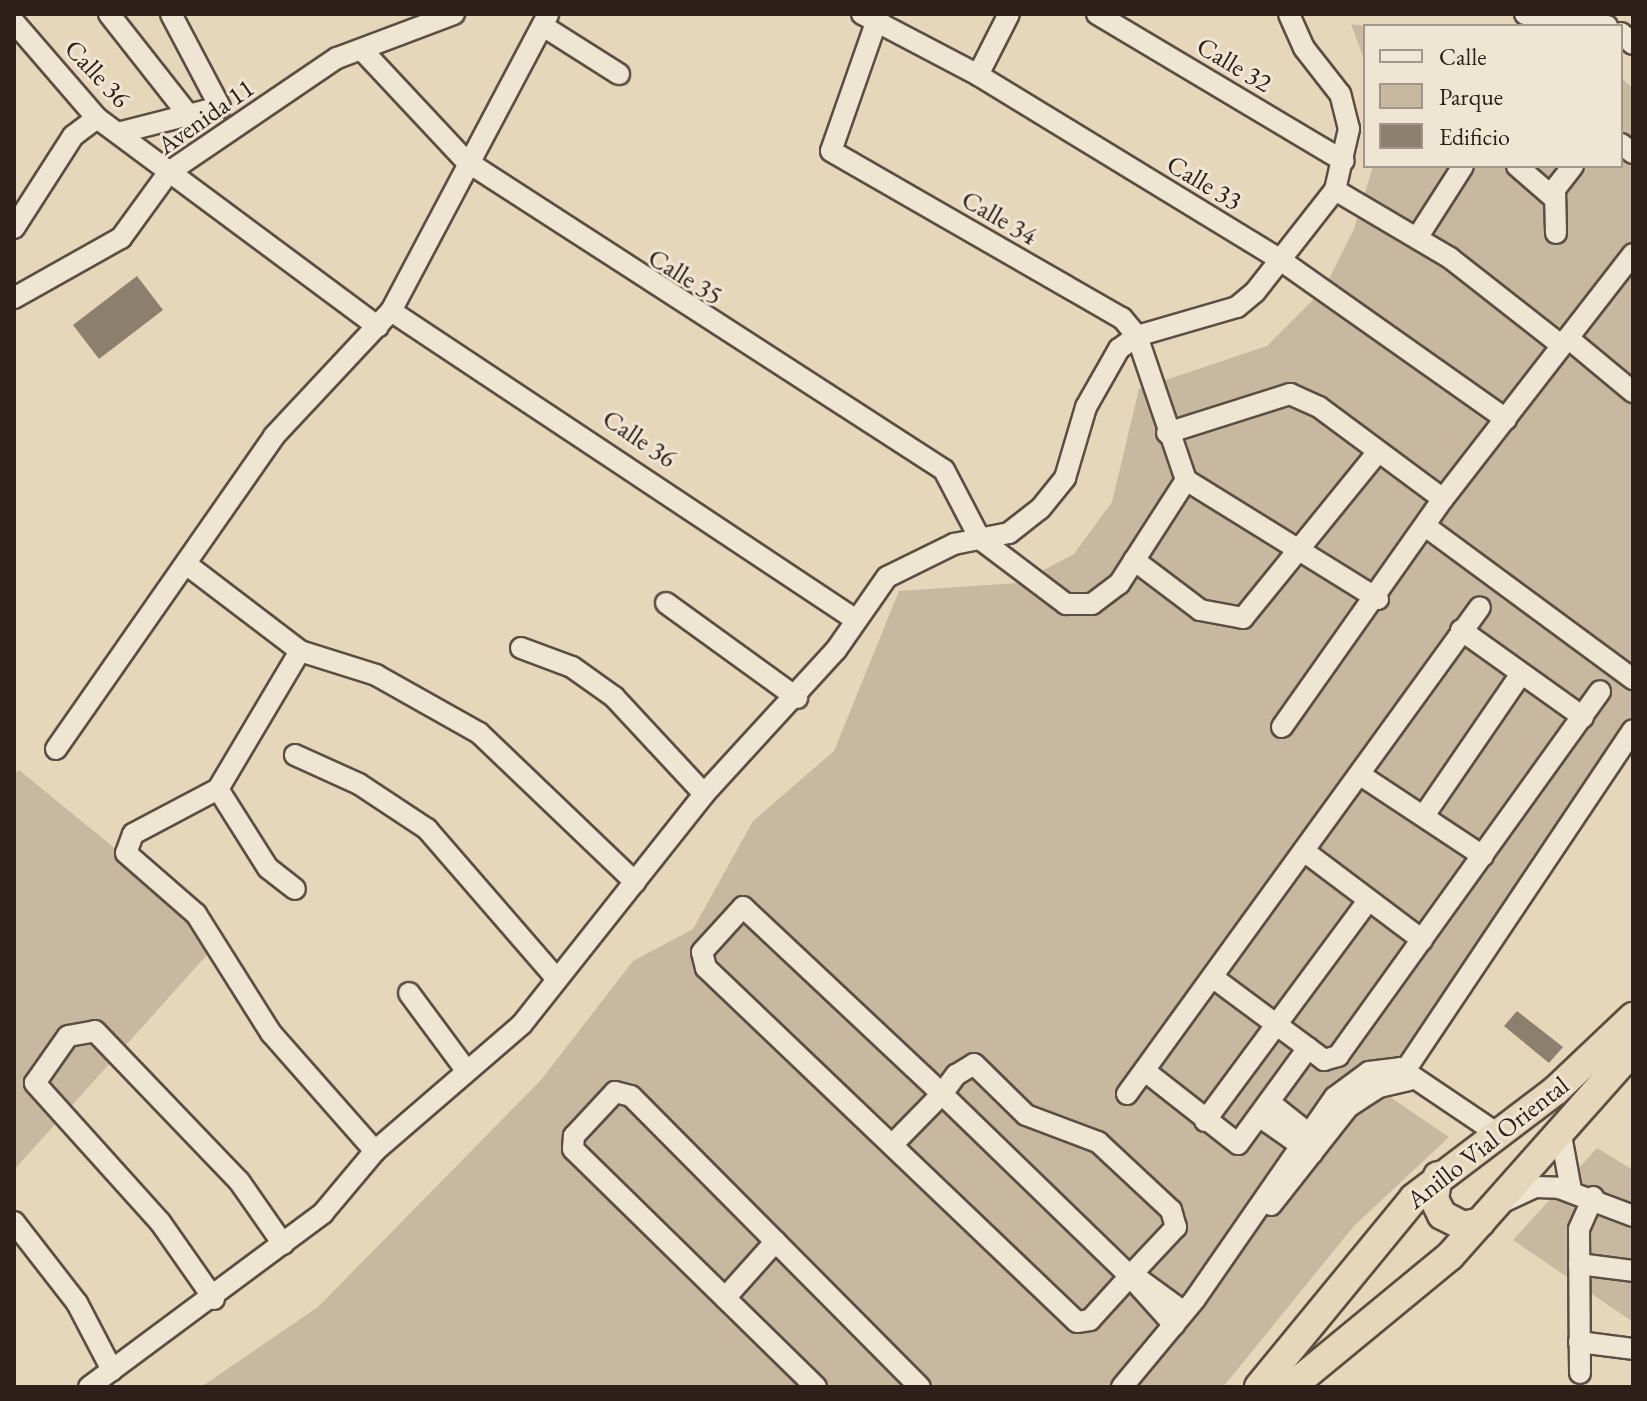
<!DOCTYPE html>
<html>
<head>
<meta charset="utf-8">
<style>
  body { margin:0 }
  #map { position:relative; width:1647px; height:1401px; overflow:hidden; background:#e6d7bb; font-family:"EB Garamond",serif }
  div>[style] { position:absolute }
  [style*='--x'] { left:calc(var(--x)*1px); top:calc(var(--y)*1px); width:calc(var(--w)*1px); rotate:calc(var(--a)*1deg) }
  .green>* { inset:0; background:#c7b89f }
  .building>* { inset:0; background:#8d7f6d }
  .roads { filter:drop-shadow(2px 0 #5b4e42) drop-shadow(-2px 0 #5b4e42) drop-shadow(0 2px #5b4e42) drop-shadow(0 -2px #5b4e42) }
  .minor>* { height:20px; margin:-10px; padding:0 10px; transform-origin:10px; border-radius:10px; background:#efe5d3 }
  .highway>* { height:28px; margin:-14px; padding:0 14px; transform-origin:14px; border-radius:14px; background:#e6d7bb }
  span { translate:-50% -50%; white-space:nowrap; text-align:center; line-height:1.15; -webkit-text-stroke:6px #efe5d3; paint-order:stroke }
  .street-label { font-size:26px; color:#2d2019 }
  .frame { position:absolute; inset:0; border:16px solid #2d2019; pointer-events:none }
  .legend { position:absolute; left:1363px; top:24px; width:260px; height:144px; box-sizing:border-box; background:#efe5d3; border:2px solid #a19689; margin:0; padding:10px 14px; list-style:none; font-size:24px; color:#2d2019 }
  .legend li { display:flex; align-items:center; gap:16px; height:40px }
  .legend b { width:40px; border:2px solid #a19689 }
</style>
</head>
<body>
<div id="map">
  <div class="green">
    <div style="clip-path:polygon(1351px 24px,1365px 26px,1365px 62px)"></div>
    <div style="clip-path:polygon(1621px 78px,1633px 88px,1633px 713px,1384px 1093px,1449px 1137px,1354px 1226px,1223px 1387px,201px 1387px,318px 1307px,541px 1080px,633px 961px,693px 929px,753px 821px,834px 751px,899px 591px,1019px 583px,1074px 554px,1112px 502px,1139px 389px,1267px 346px,1324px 289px,1354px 229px,1373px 166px,1621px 166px)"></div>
    <div style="clip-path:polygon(19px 770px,223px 937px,14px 1170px,14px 775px)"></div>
    <div style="clip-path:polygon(1597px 1148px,1633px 1170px,1633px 1322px,1513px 1240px)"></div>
  </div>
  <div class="building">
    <div style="clip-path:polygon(137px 276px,163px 310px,99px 359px,73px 325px)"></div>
    <div style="clip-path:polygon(1517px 1011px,1563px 1047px,1549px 1063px,1504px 1026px)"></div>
  </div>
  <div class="roads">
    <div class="minor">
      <div style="--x:109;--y:14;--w:131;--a:51.8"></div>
      <div style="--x:862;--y:14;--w:131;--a:27.7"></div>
      <div style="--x:978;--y:75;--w:353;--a:31.4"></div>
      <div style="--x:1279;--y:259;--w:278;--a:35.2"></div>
      <div style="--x:879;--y:14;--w:145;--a:109.3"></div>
      <div style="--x:831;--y:151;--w:336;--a:29.9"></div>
      <div style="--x:1122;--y:318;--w:23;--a:50"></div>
      <div style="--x:1137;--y:336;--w:152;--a:71.2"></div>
      <div style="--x:1097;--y:14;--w:287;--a:30.8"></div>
      <div style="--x:1525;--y:14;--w:83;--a:8.3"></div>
      <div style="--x:14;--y:22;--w:127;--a:49.2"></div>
      <div style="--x:97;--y:118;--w:350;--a:36.6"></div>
      <div style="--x:543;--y:26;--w:90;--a:32.3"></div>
      <div style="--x:1621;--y:33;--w:16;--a:43"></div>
      <div style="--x:362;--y:50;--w:152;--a:46.9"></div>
      <div style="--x:466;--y:161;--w:569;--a:32.88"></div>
      <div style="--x:944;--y:470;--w:78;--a:62.4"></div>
      <div style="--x:980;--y:539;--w:108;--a:37.1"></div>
      <div style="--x:1066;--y:604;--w:26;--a:0"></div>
      <div style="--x:1092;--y:604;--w:34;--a:-37"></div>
      <div style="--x:1119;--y:584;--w:124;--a:-57.2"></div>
      <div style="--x:978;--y:75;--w:68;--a:-63.1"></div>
      <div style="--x:118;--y:133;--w:105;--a:-14.3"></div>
      <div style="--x:220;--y:107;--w:105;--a:-117.8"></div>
      <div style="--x:1621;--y:144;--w:15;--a:37"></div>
      <div style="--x:1517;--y:166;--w:50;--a:41"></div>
      <div style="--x:1335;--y:190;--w:134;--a:30.6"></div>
      <div style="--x:1450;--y:258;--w:141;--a:38.1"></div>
      <div style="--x:14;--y:228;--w:109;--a:-57.3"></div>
      <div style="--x:73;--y:136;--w:30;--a:-37"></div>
      <div style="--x:1556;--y:233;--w:44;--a:-91.3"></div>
      <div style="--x:1555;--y:189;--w:29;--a:-52"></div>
      <div style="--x:1417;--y:238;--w:85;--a:-57.4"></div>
      <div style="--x:14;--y:298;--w:123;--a:-29.3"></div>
      <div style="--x:121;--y:238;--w:82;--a:-54"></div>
      <div style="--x:169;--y:172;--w:203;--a:-34.2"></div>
      <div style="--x:337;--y:58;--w:125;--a:-20.6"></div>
      <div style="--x:391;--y:311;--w:555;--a:33.6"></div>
      <div style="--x:1568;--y:338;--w:85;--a:39.7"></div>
      <div style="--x:1167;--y:433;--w:129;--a:-17.6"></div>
      <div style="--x:1290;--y:394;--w:32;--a:24"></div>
      <div style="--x:1319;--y:407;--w:154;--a:36.6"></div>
      <div style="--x:1186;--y:480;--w:226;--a:31.8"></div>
      <div style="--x:1428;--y:528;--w:255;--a:36.4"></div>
      <div style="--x:1134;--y:560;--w:83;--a:37.1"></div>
      <div style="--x:1200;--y:610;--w:44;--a:10.5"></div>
      <div style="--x:1243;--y:618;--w:214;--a:-50.9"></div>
      <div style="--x:186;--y:564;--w:143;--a:37.3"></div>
      <div style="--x:300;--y:651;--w:80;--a:17.5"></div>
      <div style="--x:376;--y:675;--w:118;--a:29.4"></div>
      <div style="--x:479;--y:733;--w:216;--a:43.7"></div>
      <div style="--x:666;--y:603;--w:162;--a:35.9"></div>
      <div style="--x:1461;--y:630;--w:150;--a:35.5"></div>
      <div style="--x:521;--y:648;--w:54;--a:20.4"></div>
      <div style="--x:572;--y:667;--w:52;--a:35.5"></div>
      <div style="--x:614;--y:697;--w:132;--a:47.1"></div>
      <div style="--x:300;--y:651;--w:161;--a:120.7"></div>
      <div style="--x:218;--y:789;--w:96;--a:152.1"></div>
      <div style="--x:133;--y:834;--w:20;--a:110"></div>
      <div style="--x:126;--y:853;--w:93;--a:41.1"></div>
      <div style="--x:196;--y:914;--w:141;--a:57.8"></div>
      <div style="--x:271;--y:1033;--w:157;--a:48.6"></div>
      <div style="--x:1282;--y:727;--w:279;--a:-54.8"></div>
      <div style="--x:1443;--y:499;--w:310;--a:-52.2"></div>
      <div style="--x:56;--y:749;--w:381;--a:-55.1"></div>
      <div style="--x:274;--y:436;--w:171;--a:-46.9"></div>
      <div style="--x:391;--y:311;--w:336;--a:-62.1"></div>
      <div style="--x:295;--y:755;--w:70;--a:24.4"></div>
      <div style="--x:359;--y:784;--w:82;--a:33.5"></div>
      <div style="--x:427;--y:829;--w:198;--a:49.1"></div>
      <div style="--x:1362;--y:776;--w:145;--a:33.5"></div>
      <div style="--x:218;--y:789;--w:93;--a:57.7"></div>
      <div style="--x:268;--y:868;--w:34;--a:38"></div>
      <div style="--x:1425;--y:814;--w:170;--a:-55.6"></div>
      <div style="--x:1308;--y:854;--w:143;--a:37"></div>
      <div style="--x:1215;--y:979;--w:136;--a:36.6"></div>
      <div style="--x:1324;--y:1060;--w:15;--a:-16"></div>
      <div style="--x:1338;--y:1056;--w:449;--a:-54.3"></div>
      <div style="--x:409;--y:993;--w:96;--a:53.5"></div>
      <div style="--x:1145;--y:1071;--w:118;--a:38.1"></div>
      <div style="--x:1238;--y:1144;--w:119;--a:-53.9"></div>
      <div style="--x:1398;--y:1081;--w:422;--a:-56.2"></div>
      <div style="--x:1127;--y:1094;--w:601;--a:-54.06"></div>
      <div style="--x:1269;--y:1102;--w:63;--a:38.5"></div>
      <div style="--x:1259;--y:1116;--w:65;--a:34.9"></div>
      <div style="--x:1205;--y:1121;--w:272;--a:-53.5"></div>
      <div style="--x:1560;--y:1130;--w:61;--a:79.6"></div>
      <div style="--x:892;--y:1145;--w:71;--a:-45.6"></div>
      <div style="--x:942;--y:1094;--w:24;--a:-54"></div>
      <div style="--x:956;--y:1075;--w:21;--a:-31"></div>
      <div style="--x:974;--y:1064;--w:73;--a:44.4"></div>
      <div style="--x:1026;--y:1115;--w:77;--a:20.6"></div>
      <div style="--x:1098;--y:1142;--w:100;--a:43"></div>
      <div style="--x:1171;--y:1210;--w:18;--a:74"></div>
      <div style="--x:1176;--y:1227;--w:67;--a:133.2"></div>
      <div style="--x:1130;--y:1276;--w:59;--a:132.3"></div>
      <div style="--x:1090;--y:1320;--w:13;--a:171"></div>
      <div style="--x:1077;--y:1322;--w:513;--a:-136.34"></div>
      <div style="--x:706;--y:968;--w:16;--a:-104"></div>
      <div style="--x:702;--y:952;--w:61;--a:-47.7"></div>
      <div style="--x:743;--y:907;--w:273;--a:43.2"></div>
      <div style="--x:942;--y:1094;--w:262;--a:44.1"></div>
      <div style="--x:1130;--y:1276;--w:66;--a:48.1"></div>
      <div style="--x:1503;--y:1202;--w:35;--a:-25"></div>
      <div style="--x:1535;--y:1187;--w:24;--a:2"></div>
      <div style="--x:1559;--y:1188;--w:79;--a:20.7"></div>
      <div style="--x:1271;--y:1205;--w:125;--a:-51.8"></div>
      <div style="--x:1348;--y:1107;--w:37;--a:-33"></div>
      <div style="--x:1379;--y:1087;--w:31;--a:-13"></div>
      <div style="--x:14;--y:1222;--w:103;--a:52.1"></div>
      <div style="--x:77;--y:1303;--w:76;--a:62.4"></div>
      <div style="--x:1579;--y:1264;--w:54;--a:7.4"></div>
      <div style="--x:1136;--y:1277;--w:59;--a:36.1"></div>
      <div style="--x:725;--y:1298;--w:76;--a:-48.2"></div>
      <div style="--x:214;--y:1299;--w:94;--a:-125"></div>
      <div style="--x:160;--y:1222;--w:187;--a:-132"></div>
      <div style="--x:35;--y:1083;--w:57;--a:-54.9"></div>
      <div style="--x:68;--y:1036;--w:27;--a:-10"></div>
      <div style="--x:95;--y:1031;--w:208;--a:46.2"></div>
      <div style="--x:239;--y:1181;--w:77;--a:55.1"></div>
      <div style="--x:1579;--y:1342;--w:54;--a:7.4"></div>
      <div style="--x:1580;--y:1373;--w:144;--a:-90.4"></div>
      <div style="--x:1579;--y:1229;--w:35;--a:-66"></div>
      <div style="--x:89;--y:1387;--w:292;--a:-36.6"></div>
      <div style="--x:323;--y:1213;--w:81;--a:-50"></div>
      <div style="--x:375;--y:1151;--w:194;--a:-40.8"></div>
      <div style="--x:522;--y:1024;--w:293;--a:-51.6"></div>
      <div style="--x:704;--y:794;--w:195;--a:-47.5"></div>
      <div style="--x:836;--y:650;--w:89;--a:-55.1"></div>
      <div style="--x:887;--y:577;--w:75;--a:-26.2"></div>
      <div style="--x:954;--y:544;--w:56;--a:-11.3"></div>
      <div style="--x:1009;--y:533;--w:39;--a:-38"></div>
      <div style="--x:1040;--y:509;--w:40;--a:-51"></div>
      <div style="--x:1065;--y:478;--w:74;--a:-73.5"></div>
      <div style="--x:1086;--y:407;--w:67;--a:-60.4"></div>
      <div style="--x:1119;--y:349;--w:22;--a:-36"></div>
      <div style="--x:1137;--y:336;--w:104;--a:-16.2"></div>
      <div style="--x:1237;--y:307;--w:23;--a:-40"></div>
      <div style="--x:1255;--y:292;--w:130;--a:-51.9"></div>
      <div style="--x:1335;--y:190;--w:63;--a:-77.1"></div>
      <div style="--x:1349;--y:129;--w:36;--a:-104"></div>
      <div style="--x:1340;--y:94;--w:58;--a:-128"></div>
      <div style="--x:1304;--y:48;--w:37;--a:-114"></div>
      <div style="--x:816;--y:1387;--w:340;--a:-135.6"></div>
      <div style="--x:573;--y:1149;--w:13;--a:-86"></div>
      <div style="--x:574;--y:1136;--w:60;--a:-47"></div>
      <div style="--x:615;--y:1092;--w:16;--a:14"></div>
      <div style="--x:631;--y:1096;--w:410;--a:45.2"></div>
      <div style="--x:1122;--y:1387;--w:114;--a:-50.3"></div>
      <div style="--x:1195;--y:1299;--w:246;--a:-55.3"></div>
      <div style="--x:1335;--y:1097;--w:42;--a:-36.3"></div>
      <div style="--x:1369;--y:1072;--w:31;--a:-7"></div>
      <div style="--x:1400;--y:1068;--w:118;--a:34"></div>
    </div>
    <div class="highway">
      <div style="--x:1438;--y:1176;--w:23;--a:100"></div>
      <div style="--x:1434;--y:1199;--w:18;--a:63"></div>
      <div style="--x:1442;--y:1215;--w:25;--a:27"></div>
      <div style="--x:1464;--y:1226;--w:17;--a:-13"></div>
      <div style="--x:1259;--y:1387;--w:244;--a:-50.6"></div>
      <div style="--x:1414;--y:1198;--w:177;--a:-37.2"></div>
      <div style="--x:1555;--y:1091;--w:108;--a:-43.5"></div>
      <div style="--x:1291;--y:1387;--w:206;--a:-39.5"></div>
      <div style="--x:1450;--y:1256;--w:276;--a:-48.4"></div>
    </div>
  </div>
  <div class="street-label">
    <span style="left:1234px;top:65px;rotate:31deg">Calle 32</span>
    <span style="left:97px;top:74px;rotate:47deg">Calle 36</span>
    <span style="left:206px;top:117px;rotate:-35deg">Avenida 11</span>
    <span style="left:1204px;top:183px;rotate:31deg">Calle 33</span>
    <span style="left:999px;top:218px;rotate:30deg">Calle 34</span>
    <span style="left:685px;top:277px;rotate:32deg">Calle 35</span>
    <span style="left:639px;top:439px;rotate:34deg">Calle 36</span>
    <span style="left:1488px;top:1143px;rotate:-38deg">Anillo Vial Oriental</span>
  </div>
  <div class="frame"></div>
  <ul class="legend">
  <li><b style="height:10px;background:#efe5d3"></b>Calle</li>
  <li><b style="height:22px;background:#c7b89f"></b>Parque</li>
  <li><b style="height:22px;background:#8d7f6d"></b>Edificio</li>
  </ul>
</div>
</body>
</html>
